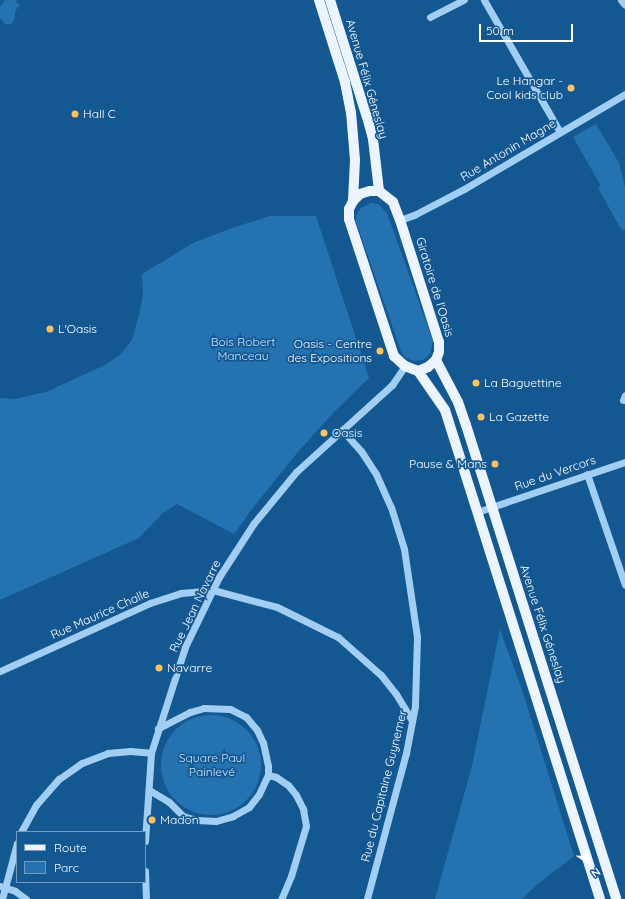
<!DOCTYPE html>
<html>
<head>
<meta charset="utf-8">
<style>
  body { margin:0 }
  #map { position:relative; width:625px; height:899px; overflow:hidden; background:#145892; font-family:Quicksand,sans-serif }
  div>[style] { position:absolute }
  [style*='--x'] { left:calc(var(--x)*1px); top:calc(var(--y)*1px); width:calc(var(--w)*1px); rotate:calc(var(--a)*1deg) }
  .green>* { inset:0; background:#2572b1 }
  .round { border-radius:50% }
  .minor>* { height:7px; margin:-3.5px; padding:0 3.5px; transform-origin:3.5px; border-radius:3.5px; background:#a1cef2 }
  .major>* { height:10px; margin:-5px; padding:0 5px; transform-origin:5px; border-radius:5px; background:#ecf5ff }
  .dots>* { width:11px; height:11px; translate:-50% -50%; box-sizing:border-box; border:2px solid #145892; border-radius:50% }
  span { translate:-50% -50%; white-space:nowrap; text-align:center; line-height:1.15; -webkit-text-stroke:3.5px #145892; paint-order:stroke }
  .street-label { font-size:12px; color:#fff }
  .poi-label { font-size:12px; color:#fff }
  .right { translate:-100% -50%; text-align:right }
  .left { translate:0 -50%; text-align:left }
  .park-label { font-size:12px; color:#c9e5fc }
  .legend { position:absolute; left:16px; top:831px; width:130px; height:52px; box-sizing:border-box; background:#145892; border:1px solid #729bbe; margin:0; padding:5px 7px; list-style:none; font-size:12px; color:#fff }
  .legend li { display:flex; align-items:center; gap:8px; height:20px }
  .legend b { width:20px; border:1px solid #729bbe }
  .north { position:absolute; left:569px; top:843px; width:40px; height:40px; -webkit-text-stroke:3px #145892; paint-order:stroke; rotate:145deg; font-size:11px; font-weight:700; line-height:16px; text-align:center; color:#fff }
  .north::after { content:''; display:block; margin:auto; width:14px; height:18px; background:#fff; clip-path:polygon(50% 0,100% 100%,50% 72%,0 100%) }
  .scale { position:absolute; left:479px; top:24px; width:94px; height:18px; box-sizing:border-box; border:2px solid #fff; border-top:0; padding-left:5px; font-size:12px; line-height:14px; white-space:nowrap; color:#fff; -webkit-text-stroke:3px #145892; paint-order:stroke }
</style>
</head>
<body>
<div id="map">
  <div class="green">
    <div style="clip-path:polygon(5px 0,17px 0,16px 2px,20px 5px,15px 11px,15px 17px,12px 24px,5px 24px,0 18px,0 7px)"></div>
    <div style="clip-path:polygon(596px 124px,619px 163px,625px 187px,625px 230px,621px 229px,598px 188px,601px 186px,573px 137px)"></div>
    <div style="clip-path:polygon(371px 203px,378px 204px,387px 213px,433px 341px,430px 354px,423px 360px,413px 361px,405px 357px,401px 351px,356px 222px,356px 216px,361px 208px)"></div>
    <div style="clip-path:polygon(270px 216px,316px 216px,369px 378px,333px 413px,297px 453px,252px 509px,234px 534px,177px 504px,162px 514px,139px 538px,0 600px,0 398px,14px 399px,46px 392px,105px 365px,121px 354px,132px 340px,140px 311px,143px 293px,142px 274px,195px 242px,235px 227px)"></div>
    <div style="clip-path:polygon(500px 629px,524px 696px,574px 856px,534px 887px,522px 899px,435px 899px,472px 766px)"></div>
    <div class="round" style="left:161px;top:715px;width:100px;height:100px"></div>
  </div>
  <div class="minor">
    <div style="--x:484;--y:0;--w:152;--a:60.1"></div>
    <div style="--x:621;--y:0;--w:6;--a:51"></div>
    <div style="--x:430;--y:17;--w:38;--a:-27"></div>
    <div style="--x:400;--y:220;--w:15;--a:-20"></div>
    <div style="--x:414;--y:215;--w:56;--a:-27.5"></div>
    <div style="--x:464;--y:189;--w:187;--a:-30.5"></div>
    <div style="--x:623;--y:400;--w:5;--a:-68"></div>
    <div style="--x:342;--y:430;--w:28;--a:48"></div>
    <div style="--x:361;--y:451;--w:27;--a:57"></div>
    <div style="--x:376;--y:474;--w:36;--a:66"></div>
    <div style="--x:391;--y:507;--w:44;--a:72.8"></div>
    <div style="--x:404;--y:549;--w:89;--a:81.6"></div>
    <div style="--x:417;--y:637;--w:69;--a:91.7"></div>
    <div style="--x:415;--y:706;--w:48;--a:100.8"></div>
    <div style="--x:406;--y:753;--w:151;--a:105"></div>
    <div style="--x:587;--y:474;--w:117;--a:71.1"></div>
    <div style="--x:477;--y:512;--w:156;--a:-18.7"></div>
    <div style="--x:0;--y:671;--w:165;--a:-24.4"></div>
    <div style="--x:150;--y:603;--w:33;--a:-18"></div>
    <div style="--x:181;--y:593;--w:32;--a:-5"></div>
    <div style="--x:213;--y:590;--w:66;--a:14.9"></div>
    <div style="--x:277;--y:607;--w:68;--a:26.2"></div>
    <div style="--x:338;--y:637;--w:57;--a:41.5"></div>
    <div style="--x:381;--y:675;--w:24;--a:52"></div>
    <div style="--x:396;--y:694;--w:31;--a:59"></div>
    <div style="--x:268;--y:775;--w:8;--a:14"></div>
    <div style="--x:276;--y:777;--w:14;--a:34"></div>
    <div style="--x:288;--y:785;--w:13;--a:51"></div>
    <div style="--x:296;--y:795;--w:16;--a:63"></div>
    <div style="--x:303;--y:809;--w:17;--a:80"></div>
    <div style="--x:306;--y:826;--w:52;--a:106.7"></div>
    <div style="--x:291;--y:876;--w:25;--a:113"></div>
    <div style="--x:149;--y:790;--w:23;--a:31"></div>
    <div style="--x:169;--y:802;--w:20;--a:45"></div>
    <div style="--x:183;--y:816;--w:14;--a:17"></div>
    <div style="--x:196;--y:820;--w:20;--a:3"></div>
    <div style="--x:216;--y:821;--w:18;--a:-16"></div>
    <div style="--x:233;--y:816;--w:18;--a:-29"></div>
    <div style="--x:249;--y:807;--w:16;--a:-52"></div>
    <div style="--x:259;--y:794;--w:21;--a:-65"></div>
    <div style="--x:268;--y:775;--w:9;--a:-90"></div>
    <div style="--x:268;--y:766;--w:24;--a:-102"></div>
    <div style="--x:263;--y:743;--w:14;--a:-115"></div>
    <div style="--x:257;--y:730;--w:17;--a:-130"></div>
    <div style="--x:246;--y:717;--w:18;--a:-153"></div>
    <div style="--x:230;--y:709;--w:26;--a:-178"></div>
    <div style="--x:204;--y:708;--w:15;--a:164"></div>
    <div style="--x:190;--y:712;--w:36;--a:153"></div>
    <div style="--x:21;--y:832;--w:31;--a:-61"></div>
    <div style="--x:36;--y:805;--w:35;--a:-49"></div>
    <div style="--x:59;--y:779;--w:28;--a:-35"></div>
    <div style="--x:82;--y:763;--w:28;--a:-21"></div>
    <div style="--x:108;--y:753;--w:22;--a:-5"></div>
    <div style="--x:130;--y:751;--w:21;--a:5"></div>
    <div style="--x:145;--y:841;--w:88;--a:-86.1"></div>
    <div style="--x:151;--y:753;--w:111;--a:-72.2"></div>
    <div style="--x:185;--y:647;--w:78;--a:-64.1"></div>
    <div style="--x:219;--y:577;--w:64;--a:-57.1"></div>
    <div style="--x:254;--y:523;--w:66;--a:-50.5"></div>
    <div style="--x:296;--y:472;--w:130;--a:-42.2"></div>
    <div style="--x:392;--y:385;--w:23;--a:-56"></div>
    <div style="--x:145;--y:871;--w:28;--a:88"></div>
    <div style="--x:0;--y:886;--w:16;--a:18"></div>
    <div style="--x:15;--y:891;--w:14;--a:36"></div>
    <div style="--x:2;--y:899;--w:58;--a:-75"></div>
  </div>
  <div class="major">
    <div style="--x:319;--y:0;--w:86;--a:72.4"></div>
    <div style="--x:345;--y:82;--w:31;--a:79"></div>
    <div style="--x:351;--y:112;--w:48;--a:85.2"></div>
    <div style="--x:355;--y:160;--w:41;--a:92.8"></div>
    <div style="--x:330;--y:0;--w:130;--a:72.5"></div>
    <div style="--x:369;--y:124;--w:16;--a:75"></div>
    <div style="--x:373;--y:139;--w:52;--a:83.4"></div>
    <div style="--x:370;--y:191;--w:9;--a:0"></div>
    <div style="--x:379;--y:191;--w:18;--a:38"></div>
    <div style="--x:393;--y:202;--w:19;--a:69"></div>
    <div style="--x:400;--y:220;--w:128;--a:72.3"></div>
    <div style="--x:439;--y:342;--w:10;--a:90"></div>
    <div style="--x:439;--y:352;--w:9;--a:111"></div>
    <div style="--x:436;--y:360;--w:11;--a:139"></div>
    <div style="--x:428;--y:367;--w:11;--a:158"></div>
    <div style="--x:418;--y:371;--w:14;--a:-159"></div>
    <div style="--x:405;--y:366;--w:15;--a:-138"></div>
    <div style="--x:394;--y:356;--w:144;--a:-108.2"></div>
    <div style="--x:349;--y:219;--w:10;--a:-90"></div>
    <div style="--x:349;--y:209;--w:9;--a:-63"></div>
    <div style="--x:353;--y:201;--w:10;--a:-45"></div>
    <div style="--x:360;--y:194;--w:10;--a:-17"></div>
    <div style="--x:436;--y:360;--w:47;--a:62.4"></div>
    <div style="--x:458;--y:402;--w:24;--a:71"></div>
    <div style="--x:466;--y:425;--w:497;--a:72.4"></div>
    <div style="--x:418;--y:371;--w:47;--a:55.3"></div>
    <div style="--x:445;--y:410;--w:513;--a:72.41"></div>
  </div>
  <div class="dots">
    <div style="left:571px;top:88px;background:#ffc262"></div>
    <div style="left:75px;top:114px;background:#ffc262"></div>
    <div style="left:50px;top:329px;background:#ffc262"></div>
    <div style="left:380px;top:351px;background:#ffc262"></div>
    <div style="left:476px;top:383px;background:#ffc262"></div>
    <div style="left:481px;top:417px;background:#ffc262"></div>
    <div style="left:324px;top:433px;background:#ffc262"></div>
    <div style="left:495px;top:464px;background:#ffc262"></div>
    <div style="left:159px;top:668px;background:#ffc262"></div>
    <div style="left:152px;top:820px;background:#ffc262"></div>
  </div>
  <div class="street-label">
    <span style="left:367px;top:79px;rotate:74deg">Avenue Félix Géneslay</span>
    <span style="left:508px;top:150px;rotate:-31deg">Rue Antonin Magne</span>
    <span style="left:435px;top:287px;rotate:73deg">Giratoire de l'Oasis</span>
    <span style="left:555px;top:473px;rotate:-19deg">Rue du Vercors</span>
    <span style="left:195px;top:606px;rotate:-64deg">Rue Jean Navarre</span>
    <span style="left:100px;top:614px;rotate:-24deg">Rue Maurice Challe</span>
    <span style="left:543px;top:624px;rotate:72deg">Avenue Félix Géneslay</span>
    <span style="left:384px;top:786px;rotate:-76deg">Rue du Capitaine Guynemer</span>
  </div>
  <div class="poi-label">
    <span class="right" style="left:563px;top:88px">Le Hangar -<br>Cool kids club</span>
    <span class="left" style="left:83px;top:114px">Hall C</span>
    <span class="left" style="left:58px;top:329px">L'Oasis</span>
    <span class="right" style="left:372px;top:351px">Oasis - Centre<br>des Expositions</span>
    <span class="left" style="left:484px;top:383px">La Baguettine</span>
    <span class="left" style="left:489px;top:417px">La Gazette</span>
    <span class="left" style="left:332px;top:433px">Oasis</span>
    <span class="right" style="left:487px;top:464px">Pause &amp; Mans</span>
    <span class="left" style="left:167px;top:668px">Navarre</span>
    <span class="left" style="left:160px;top:820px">Madon</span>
  </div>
  <div class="park-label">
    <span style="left:243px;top:349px">Bois Robert<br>Manceau</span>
    <span style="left:212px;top:765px">Square Paul<br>Painlevé</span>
  </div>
  <ul class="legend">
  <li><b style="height:5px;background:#ecf5ff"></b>Route</li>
  <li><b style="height:11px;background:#2572b1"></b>Parc</li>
  </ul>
  <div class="north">N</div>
  <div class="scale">50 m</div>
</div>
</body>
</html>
